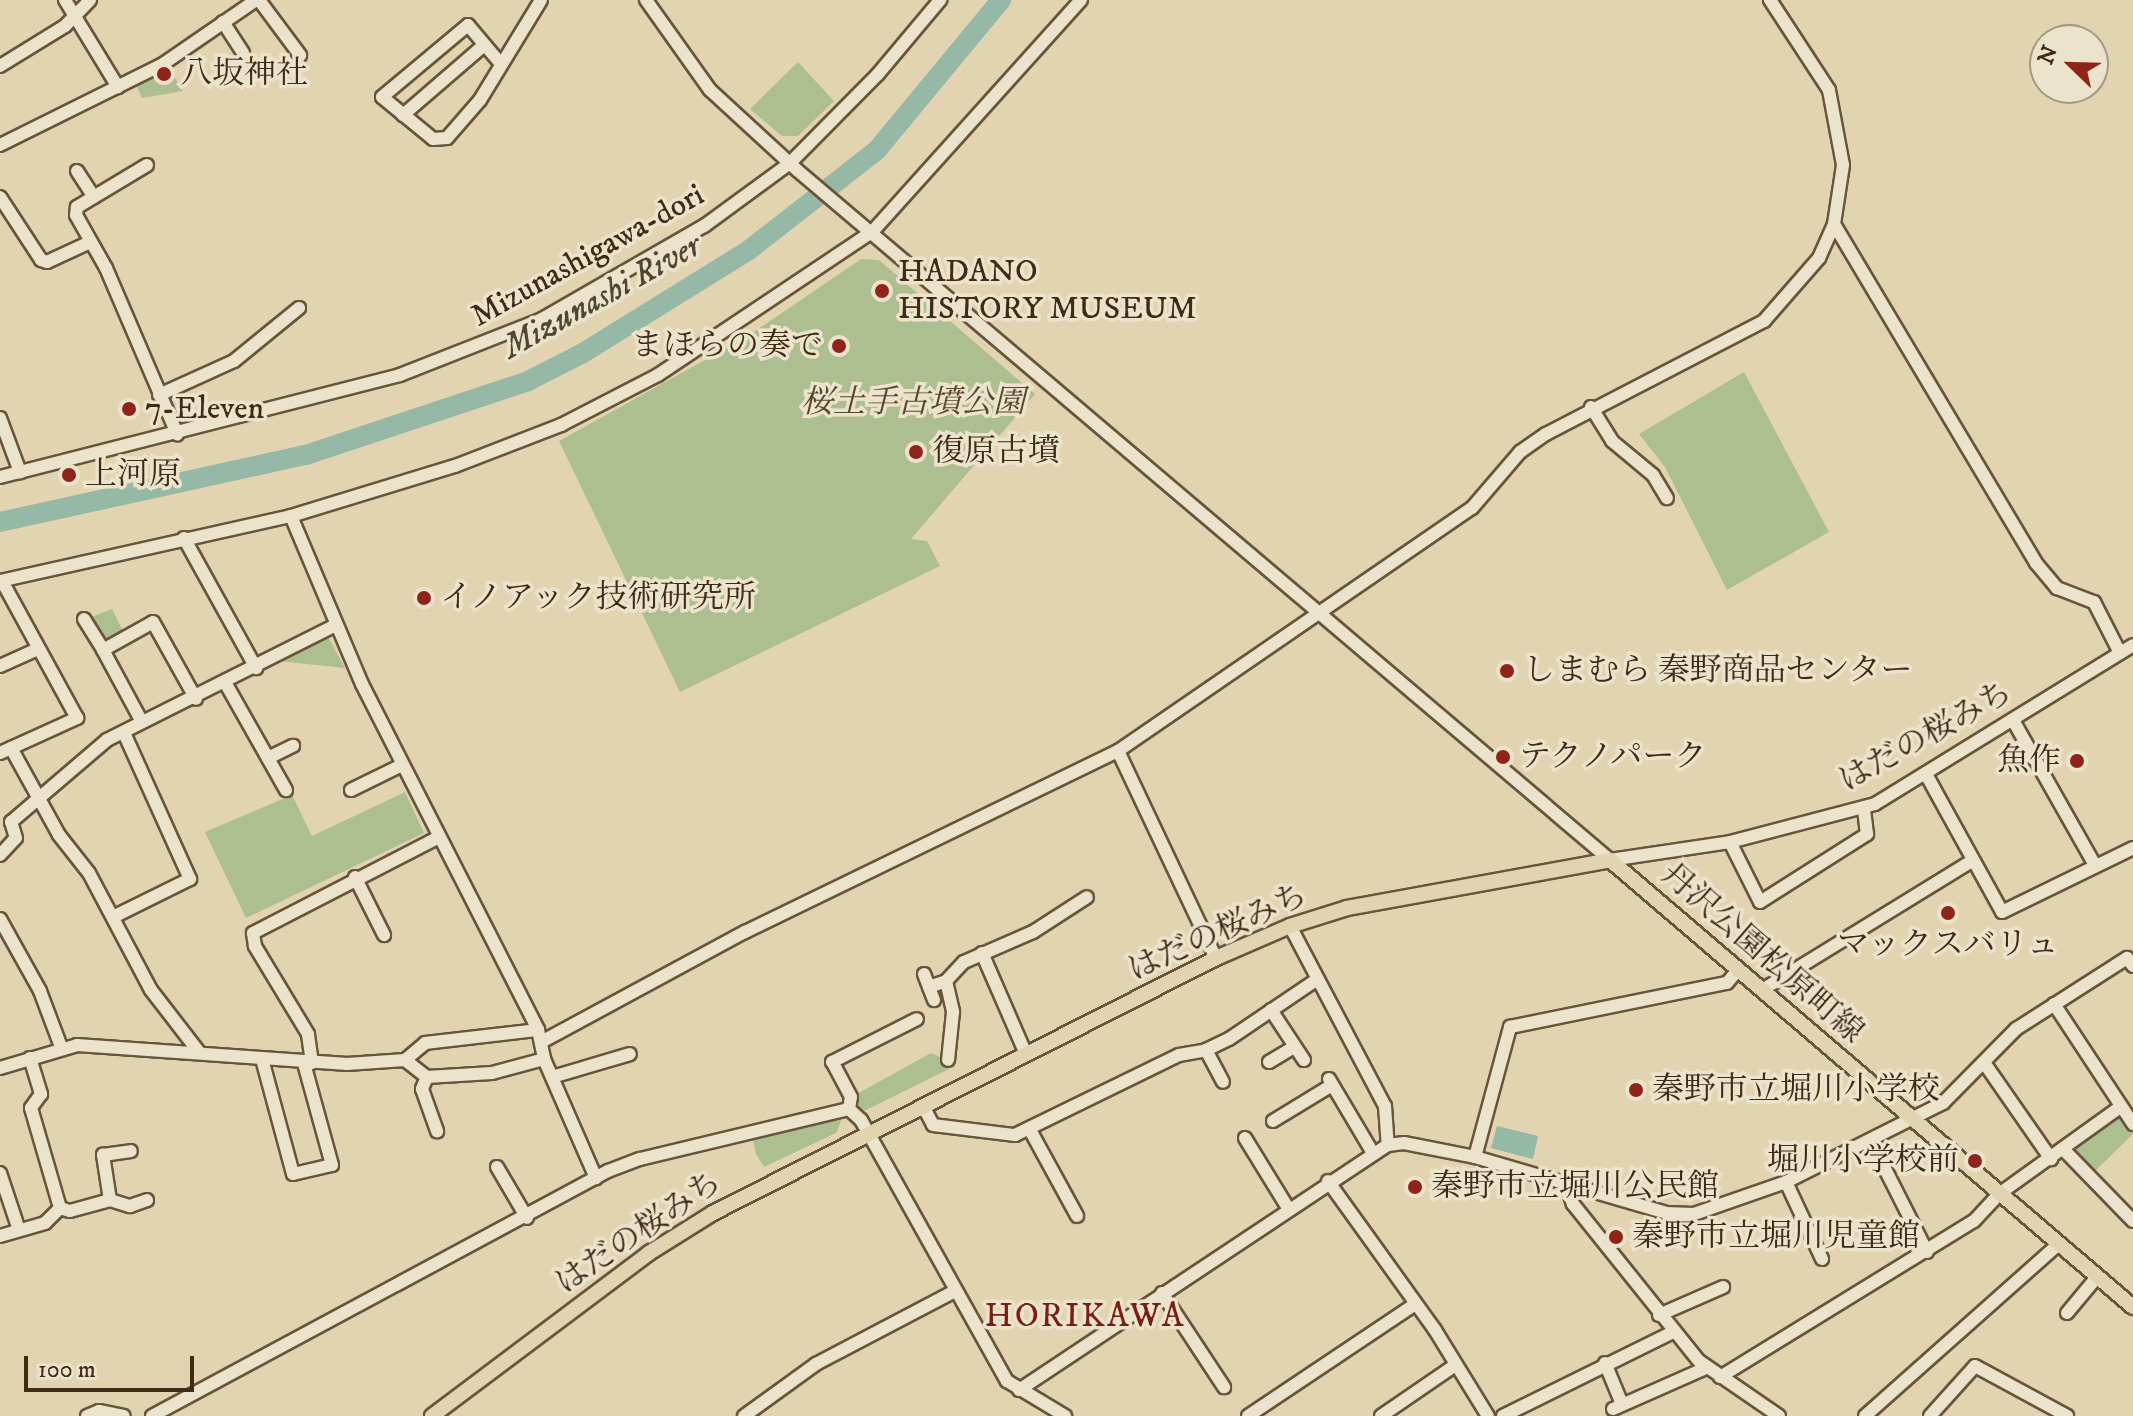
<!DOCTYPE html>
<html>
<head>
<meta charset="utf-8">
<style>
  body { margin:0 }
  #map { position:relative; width:2133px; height:1416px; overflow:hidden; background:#e2d4b1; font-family:"IM FELL DW Pica","Noto Serif JP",serif }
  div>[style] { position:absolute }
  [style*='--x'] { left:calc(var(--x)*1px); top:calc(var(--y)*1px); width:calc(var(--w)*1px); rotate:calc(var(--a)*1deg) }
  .green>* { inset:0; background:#adbe91 }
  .water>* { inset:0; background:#95b8a7 }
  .river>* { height:20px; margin:-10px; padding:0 10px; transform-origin:10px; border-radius:10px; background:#95b8a7 }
  .roads { filter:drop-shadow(2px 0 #68553b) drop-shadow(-2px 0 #68553b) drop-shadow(0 2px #68553b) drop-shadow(0 -2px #68553b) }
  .minor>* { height:12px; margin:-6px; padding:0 6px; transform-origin:6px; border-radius:6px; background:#ece3cc }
  .major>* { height:14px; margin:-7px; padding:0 7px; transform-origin:7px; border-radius:7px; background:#e2d4b1 }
  .dots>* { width:22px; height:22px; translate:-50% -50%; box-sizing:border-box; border:4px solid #ece3cc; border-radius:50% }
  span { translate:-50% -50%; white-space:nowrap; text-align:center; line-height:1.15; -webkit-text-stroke:7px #ece3cc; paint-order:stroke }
  .poi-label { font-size:32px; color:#402b14 }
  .left { translate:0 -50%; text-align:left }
  .right { translate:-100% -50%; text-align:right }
  .street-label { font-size:32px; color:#402b14 }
  .park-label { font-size:32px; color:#56482d; font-style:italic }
  .water-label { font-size:34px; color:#514731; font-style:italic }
  .neighbourhood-label { font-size:34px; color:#7a1f14; letter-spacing:2px }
  .north { position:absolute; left:2029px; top:24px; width:80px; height:80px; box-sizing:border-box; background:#ece3cc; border:2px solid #a79982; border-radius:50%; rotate:293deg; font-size:22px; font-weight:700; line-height:32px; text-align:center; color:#402b14 }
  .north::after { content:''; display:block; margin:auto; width:28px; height:36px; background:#8f2418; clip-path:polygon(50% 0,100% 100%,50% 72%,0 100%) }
  .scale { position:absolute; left:24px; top:1356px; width:170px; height:36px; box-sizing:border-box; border:4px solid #402b14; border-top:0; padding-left:10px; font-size:24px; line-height:28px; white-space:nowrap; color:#402b14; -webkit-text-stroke:6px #ece3cc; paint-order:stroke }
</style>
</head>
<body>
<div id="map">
  <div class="green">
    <div style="clip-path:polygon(798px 62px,834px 101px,798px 136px,782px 136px,750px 109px)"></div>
    <div style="clip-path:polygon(168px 67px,183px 91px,142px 98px,135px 82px)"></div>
    <div style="clip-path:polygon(861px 259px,879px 260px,1035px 394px,911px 539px,927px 541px,940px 566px,680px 692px,559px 441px,748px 336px)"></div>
    <div style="clip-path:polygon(1744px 372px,1829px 532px,1727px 590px,1665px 467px,1639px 434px)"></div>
    <div style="clip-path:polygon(112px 609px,124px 633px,107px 643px,89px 618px)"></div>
    <div style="clip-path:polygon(327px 635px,345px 668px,278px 661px)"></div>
    <div style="clip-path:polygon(405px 792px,424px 833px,246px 918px,205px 832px,292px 795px,312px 836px)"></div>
    <div style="clip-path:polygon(931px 1053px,947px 1060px,949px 1069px,864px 1111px,854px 1102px,855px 1095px)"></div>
    <div style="clip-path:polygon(2116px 1114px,2133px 1134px,2093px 1173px,2074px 1147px)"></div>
    <div style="clip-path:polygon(843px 1116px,836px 1133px,764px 1167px,756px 1154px,752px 1136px)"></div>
  </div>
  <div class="water">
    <div style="clip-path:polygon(1497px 1126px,1538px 1136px,1533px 1159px,1491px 1148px)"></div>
  </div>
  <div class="river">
    <div style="--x:0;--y:522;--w:313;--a:-12.4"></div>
    <div style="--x:306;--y:455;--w:234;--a:-18.4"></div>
    <div style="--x:528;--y:381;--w:62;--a:-27"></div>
    <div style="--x:583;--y:353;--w:195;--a:-31.8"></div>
    <div style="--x:749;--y:250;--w:162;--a:-38"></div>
    <div style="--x:877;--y:150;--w:195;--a:-50.4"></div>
  </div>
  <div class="roads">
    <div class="minor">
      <div style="--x:65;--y:0;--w:102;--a:58.7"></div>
      <div style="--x:259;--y:0;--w:69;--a:53.3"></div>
      <div style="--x:646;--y:0;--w:110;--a:54.6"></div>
      <div style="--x:710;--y:90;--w:118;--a:42.6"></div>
      <div style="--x:797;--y:170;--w:1066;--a:40.32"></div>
      <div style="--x:1610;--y:860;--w:121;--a:-8.5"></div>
      <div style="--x:1730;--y:842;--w:150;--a:-14.7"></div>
      <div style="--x:1875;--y:804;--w:303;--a:-31.6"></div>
      <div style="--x:223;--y:22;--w:37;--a:57"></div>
      <div style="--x:501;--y:64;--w:51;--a:-130.2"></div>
      <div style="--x:468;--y:25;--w:112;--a:140.1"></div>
      <div style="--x:382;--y:97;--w:66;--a:39.5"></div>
      <div style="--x:433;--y:139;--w:14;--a:-4"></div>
      <div style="--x:447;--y:138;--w:50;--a:-49"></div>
      <div style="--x:480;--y:100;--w:117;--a:-58.6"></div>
      <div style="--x:0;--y:66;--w:76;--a:-31.6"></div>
      <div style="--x:65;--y:26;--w:36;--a:-46"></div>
      <div style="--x:403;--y:115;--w:107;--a:-40.8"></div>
      <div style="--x:0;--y:145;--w:182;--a:-26.4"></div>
      <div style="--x:163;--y:64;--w:113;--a:-34.5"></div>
      <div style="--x:147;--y:165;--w:82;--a:149"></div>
      <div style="--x:77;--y:207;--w:8;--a:97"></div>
      <div style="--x:76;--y:215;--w:61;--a:60.5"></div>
      <div style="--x:106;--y:268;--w:181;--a:66.8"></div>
      <div style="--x:77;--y:171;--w:31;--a:57"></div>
      <div style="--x:0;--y:197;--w:75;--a:56.9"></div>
      <div style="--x:41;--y:260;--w:6;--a:18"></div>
      <div style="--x:47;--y:262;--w:47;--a:-24.9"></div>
      <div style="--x:1834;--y:224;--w:395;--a:59.2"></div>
      <div style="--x:2036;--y:563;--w:33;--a:50"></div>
      <div style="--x:2057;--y:588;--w:40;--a:21"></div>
      <div style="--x:2094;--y:602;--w:57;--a:63"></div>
      <div style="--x:159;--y:395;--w:82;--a:-24.4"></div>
      <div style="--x:234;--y:361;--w:84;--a:-39.2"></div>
      <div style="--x:1591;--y:407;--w:40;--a:58"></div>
      <div style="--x:1612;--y:441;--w:53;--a:39.7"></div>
      <div style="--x:1653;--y:475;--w:27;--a:59"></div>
      <div style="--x:0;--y:418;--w:58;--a:69.7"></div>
      <div style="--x:0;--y:477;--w:413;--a:-14.3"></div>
      <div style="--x:400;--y:375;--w:153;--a:-21.5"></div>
      <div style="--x:542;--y:319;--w:187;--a:-29.9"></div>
      <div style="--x:704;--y:226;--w:107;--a:-36.2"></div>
      <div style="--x:790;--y:163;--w:125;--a:-45.3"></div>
      <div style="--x:878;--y:74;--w:97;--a:-50"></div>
      <div style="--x:291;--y:516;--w:182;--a:67.1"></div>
      <div style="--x:362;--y:684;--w:388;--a:63"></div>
      <div style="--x:538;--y:1030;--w:30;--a:78"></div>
      <div style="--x:544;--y:1059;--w:130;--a:66.4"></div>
      <div style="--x:184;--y:538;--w:149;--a:61"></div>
      <div style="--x:0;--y:581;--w:298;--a:-12.6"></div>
      <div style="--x:291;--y:516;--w:171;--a:-17"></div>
      <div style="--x:455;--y:466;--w:114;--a:-21.1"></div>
      <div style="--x:561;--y:425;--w:109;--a:-27.3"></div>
      <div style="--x:658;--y:375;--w:257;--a:-33.8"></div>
      <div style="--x:872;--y:232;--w:312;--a:-48"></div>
      <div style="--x:84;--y:619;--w:36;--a:58"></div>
      <div style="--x:0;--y:666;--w:42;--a:-24.1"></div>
      <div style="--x:226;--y:684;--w:122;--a:60.5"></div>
      <div style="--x:142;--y:722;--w:82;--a:-118.4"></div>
      <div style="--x:103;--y:650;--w:57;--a:-29.2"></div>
      <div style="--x:153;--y:622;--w:88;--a:60.8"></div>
      <div style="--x:2014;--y:722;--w:164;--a:60.5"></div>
      <div style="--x:11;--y:748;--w:99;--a:61.1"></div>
      <div style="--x:59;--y:835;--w:48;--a:51.7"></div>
      <div style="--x:89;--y:873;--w:132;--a:62.1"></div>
      <div style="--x:151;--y:990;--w:78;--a:52.3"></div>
      <div style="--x:1118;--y:751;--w:229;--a:64.7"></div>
      <div style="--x:0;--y:753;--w:85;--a:-24.4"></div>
      <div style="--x:77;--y:718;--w:156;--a:-118.7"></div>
      <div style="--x:268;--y:758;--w:28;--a:-26"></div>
      <div style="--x:1927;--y:776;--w:155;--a:61.1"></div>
      <div style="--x:2002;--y:912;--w:146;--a:-26"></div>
      <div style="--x:351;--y:790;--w:57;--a:-26.1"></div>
      <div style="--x:1730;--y:842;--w:67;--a:63.4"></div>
      <div style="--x:1760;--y:902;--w:127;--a:-32.4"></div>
      <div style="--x:1867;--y:834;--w:26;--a:-97"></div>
      <div style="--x:0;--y:855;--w:23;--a:-47"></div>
      <div style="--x:16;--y:838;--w:17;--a:-107"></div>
      <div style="--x:11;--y:822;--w:126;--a:-40.5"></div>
      <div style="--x:107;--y:740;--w:256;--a:-26.7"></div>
      <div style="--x:355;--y:877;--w:65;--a:63.4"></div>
      <div style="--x:113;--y:917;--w:86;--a:-26.3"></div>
      <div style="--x:190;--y:879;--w:160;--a:-114.3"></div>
      <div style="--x:0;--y:919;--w:82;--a:60.9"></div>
      <div style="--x:40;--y:991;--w:60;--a:69.4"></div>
      <div style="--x:1290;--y:926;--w:204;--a:62.2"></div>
      <div style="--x:1385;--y:1106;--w:39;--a:86"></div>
      <div style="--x:982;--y:953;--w:110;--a:66.5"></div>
      <div style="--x:924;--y:974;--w:28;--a:69"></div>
      <div style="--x:946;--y:981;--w:32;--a:77"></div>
      <div style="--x:953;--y:1012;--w:48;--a:95.9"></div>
      <div style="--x:929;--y:987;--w:18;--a:-19"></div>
      <div style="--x:946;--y:981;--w:26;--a:-47"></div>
      <div style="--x:964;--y:962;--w:75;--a:-23.5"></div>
      <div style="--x:1033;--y:932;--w:64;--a:-32.9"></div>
      <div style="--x:1762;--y:990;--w:246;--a:-31.6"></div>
      <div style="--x:2054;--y:1004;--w:144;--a:56.6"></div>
      <div style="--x:1271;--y:1010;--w:60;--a:56.6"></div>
      <div style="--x:543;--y:1041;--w:230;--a:-28.4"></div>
      <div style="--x:745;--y:932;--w:415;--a:-25.9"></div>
      <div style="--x:1118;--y:751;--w:429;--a:-34.5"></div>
      <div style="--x:1472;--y:508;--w:74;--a:-49.4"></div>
      <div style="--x:1520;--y:452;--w:32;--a:-35"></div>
      <div style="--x:1546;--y:434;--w:246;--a:-27.4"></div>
      <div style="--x:1764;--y:321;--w:84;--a:-48.9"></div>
      <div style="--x:1819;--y:258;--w:37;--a:-66"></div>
      <div style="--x:1834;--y:224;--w:60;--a:-81.3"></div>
      <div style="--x:1843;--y:165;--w:76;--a:-100.6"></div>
      <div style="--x:1829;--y:90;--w:108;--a:-123.2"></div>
      <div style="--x:1206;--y:1050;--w:36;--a:62"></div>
      <div style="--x:30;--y:1058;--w:38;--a:73"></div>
      <div style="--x:41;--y:1094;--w:17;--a:126"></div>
      <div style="--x:31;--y:1108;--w:104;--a:73.8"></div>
      <div style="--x:262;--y:1059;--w:119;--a:74.9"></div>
      <div style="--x:293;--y:1174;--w:40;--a:-13"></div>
      <div style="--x:332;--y:1165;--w:106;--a:-105.4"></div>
      <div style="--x:405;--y:1060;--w:28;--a:38"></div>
      <div style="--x:427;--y:1077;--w:65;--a:-3.5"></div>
      <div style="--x:492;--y:1073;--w:54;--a:-15.1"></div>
      <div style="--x:1269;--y:1062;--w:29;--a:-31"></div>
      <div style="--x:312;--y:1063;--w:29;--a:-98"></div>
      <div style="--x:308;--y:1034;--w:103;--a:-121.1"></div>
      <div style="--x:255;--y:946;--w:13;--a:-99"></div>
      <div style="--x:253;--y:933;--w:207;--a:-27.3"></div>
      <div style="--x:1985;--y:1064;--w:116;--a:55.2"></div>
      <div style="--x:0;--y:1068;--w:80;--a:-16.6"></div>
      <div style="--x:77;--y:1045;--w:271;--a:4"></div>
      <div style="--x:347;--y:1064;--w:58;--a:-3.9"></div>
      <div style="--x:405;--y:1060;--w:26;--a:-40"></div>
      <div style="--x:425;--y:1043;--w:114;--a:-6.6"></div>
      <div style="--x:427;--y:1077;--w:13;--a:113"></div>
      <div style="--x:422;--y:1089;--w:45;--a:70.3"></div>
      <div style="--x:552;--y:1077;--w:81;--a:-16.4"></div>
      <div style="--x:1329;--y:1079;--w:86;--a:59.3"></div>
      <div style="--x:923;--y:1106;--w:21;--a:62"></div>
      <div style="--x:933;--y:1125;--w:83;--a:7"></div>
      <div style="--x:1015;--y:1135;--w:182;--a:-26"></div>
      <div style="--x:1179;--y:1055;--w:27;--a:-10"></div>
      <div style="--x:1206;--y:1050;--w:25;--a:-26"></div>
      <div style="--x:1229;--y:1039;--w:105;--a:-34.1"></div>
      <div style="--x:849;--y:1109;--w:12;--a:-81"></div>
      <div style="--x:851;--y:1097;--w:40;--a:-118"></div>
      <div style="--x:832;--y:1062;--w:95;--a:-26.8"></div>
      <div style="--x:1273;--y:1121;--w:69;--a:-31.4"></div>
      <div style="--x:1030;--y:1130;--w:98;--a:61.3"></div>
      <div style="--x:1245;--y:1138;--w:82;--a:58.4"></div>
      <div style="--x:1872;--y:1143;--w:122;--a:63.2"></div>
      <div style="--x:2064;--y:1150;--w:99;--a:45.8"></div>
      <div style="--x:1475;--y:1157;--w:135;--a:-74.9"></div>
      <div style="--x:1510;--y:1027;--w:221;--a:-11.5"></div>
      <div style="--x:1727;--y:983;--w:17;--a:-50"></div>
      <div style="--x:497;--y:1167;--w:59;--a:59.5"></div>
      <div style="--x:0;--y:1173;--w:60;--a:71.6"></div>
      <div style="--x:1328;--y:1181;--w:183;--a:54.3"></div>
      <div style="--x:1435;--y:1330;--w:101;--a:58.4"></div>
      <div style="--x:1786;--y:1182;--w:85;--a:64.9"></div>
      <div style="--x:1567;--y:1186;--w:19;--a:72"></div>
      <div style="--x:1573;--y:1204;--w:201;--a:51.3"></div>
      <div style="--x:1699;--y:1361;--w:97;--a:34.5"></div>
      <div style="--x:110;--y:1200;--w:46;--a:-98.8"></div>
      <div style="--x:103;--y:1155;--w:28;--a:-8"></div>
      <div style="--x:60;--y:1208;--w:10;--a:17"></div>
      <div style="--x:70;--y:1211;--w:41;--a:-15.4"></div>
      <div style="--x:110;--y:1200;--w:21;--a:17"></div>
      <div style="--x:130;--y:1206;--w:18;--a:-19"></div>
      <div style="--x:0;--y:1236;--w:47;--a:-16.1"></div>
      <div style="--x:45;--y:1223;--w:21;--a:-45"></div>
      <div style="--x:1877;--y:1241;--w:39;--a:-26"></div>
      <div style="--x:1162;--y:1293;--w:113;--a:56.6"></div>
      <div style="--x:2067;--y:1313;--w:47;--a:-50.2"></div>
      <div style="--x:1659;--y:1315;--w:70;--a:-23.6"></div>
      <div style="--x:1605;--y:1363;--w:44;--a:67.5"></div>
      <div style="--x:1720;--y:1377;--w:298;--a:-31.6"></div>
      <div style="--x:1974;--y:1221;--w:37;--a:-47"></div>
      <div style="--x:1999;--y:1194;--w:149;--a:-35.7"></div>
      <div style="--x:1019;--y:1390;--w:443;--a:-33.6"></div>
      <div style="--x:1388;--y:1145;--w:16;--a:-7"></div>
      <div style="--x:1404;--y:1143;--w:72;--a:11.2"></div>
      <div style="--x:1475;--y:1157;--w:199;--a:16.3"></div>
      <div style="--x:1666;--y:1213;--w:28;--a:2"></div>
      <div style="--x:1694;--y:1214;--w:97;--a:-19.2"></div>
      <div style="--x:1786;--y:1182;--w:176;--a:-26.7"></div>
      <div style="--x:1943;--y:1103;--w:104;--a:-45.4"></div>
      <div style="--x:2016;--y:1029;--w:132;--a:-32.6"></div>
      <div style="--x:2127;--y:958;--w:10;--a:53"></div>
      <div style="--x:1613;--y:1409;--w:102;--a:-23.8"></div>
      <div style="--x:87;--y:1416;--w:13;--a:-23"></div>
      <div style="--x:99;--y:1411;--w:25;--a:11"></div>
      <div style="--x:152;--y:1416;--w:518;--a:-28.25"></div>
      <div style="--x:608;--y:1171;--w:34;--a:-21"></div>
      <div style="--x:640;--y:1159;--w:215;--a:-13.5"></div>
      <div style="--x:849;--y:1109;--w:16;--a:43"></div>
      <div style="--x:861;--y:1120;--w:299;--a:60.8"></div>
      <div style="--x:1007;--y:1381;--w:68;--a:31.1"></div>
      <div style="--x:744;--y:1416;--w:89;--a:-35.8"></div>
      <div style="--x:816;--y:1364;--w:155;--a:-27.7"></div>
      <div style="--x:1248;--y:1416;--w:201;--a:-33.8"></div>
      <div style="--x:1381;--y:1416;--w:88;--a:-34.4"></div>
      <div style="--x:1503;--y:1416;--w:190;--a:-26.3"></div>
      <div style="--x:1865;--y:1416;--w:259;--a:-41.6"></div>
      <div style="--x:1930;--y:1416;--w:67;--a:-48"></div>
      <div style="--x:1975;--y:1366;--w:105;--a:28.5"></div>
    </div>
    <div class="major">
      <div style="--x:432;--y:1416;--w:271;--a:-36.9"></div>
      <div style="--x:649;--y:1253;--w:75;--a:-32"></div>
      <div style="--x:713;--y:1213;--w:564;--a:-26.88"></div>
      <div style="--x:1216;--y:958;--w:81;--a:-23.4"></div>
      <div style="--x:1290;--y:926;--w:60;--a:-17.5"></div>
      <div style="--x:1347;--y:908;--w:267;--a:-10.3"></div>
      <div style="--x:1610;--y:860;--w:688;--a:40.52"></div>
    </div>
  </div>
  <div class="dots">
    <div style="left:164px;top:74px;background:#8f2418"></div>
    <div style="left:882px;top:291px;background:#8f2418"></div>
    <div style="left:839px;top:346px;background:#8f2418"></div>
    <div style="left:129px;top:409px;background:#8f2418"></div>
    <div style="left:916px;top:452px;background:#8f2418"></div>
    <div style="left:69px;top:475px;background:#8f2418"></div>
    <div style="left:424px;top:598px;background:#8f2418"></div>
    <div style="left:1507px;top:671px;background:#8f2418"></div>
    <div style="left:1503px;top:757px;background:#8f2418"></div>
    <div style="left:2077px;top:761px;background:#8f2418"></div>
    <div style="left:1948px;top:913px;background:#8f2418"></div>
    <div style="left:1636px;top:1090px;background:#8f2418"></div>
    <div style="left:1975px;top:1161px;background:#8f2418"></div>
    <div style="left:1415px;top:1187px;background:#8f2418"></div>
    <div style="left:1616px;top:1237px;background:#8f2418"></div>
  </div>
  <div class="poi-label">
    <span class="left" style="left:180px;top:74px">八坂神社</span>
    <span class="left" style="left:898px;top:291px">HADANO<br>HISTORY MUSEUM</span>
    <span class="right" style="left:823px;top:346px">まほらの奏で</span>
    <span class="left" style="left:145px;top:409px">7-Eleven</span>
    <span class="left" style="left:932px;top:452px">復原古墳</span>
    <span class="left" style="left:85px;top:475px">上河原</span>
    <span class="left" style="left:440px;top:598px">イノアック技術研究所</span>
    <span class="left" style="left:1523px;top:671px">しまむら 秦野商品センター</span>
    <span class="left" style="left:1519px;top:757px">テクノパーク</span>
    <span class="right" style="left:2061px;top:761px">魚作</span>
    <span style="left:1948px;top:945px">マックスバリュ</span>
    <span class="left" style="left:1652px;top:1090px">秦野市立堀川小学校</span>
    <span class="right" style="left:1959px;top:1161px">堀川小学校前</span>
    <span class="left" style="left:1431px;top:1187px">秦野市立堀川公民館</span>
    <span class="left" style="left:1632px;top:1237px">秦野市立堀川児童館</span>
  </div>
  <div class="street-label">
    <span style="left:588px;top:256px;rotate:-29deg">Mizunashigawa-dori</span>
    <span style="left:1926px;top:737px;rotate:-29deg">はだの桜みち</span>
    <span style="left:1218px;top:933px;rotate:-24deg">はだの桜みち</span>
    <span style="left:1762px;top:954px;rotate:41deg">丹沢公園松原町線</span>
    <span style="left:639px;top:1233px;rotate:-34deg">はだの桜みち</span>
  </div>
  <div class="park-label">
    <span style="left:913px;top:403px">桜土手古墳公園</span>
  </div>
  <div class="water-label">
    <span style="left:602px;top:297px;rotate:-29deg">Mizunashi River</span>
  </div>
  <div class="neighbourhood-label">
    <span style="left:1085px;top:1317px">HORIKAWA</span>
  </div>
  <div class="north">N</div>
  <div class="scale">100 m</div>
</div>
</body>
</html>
